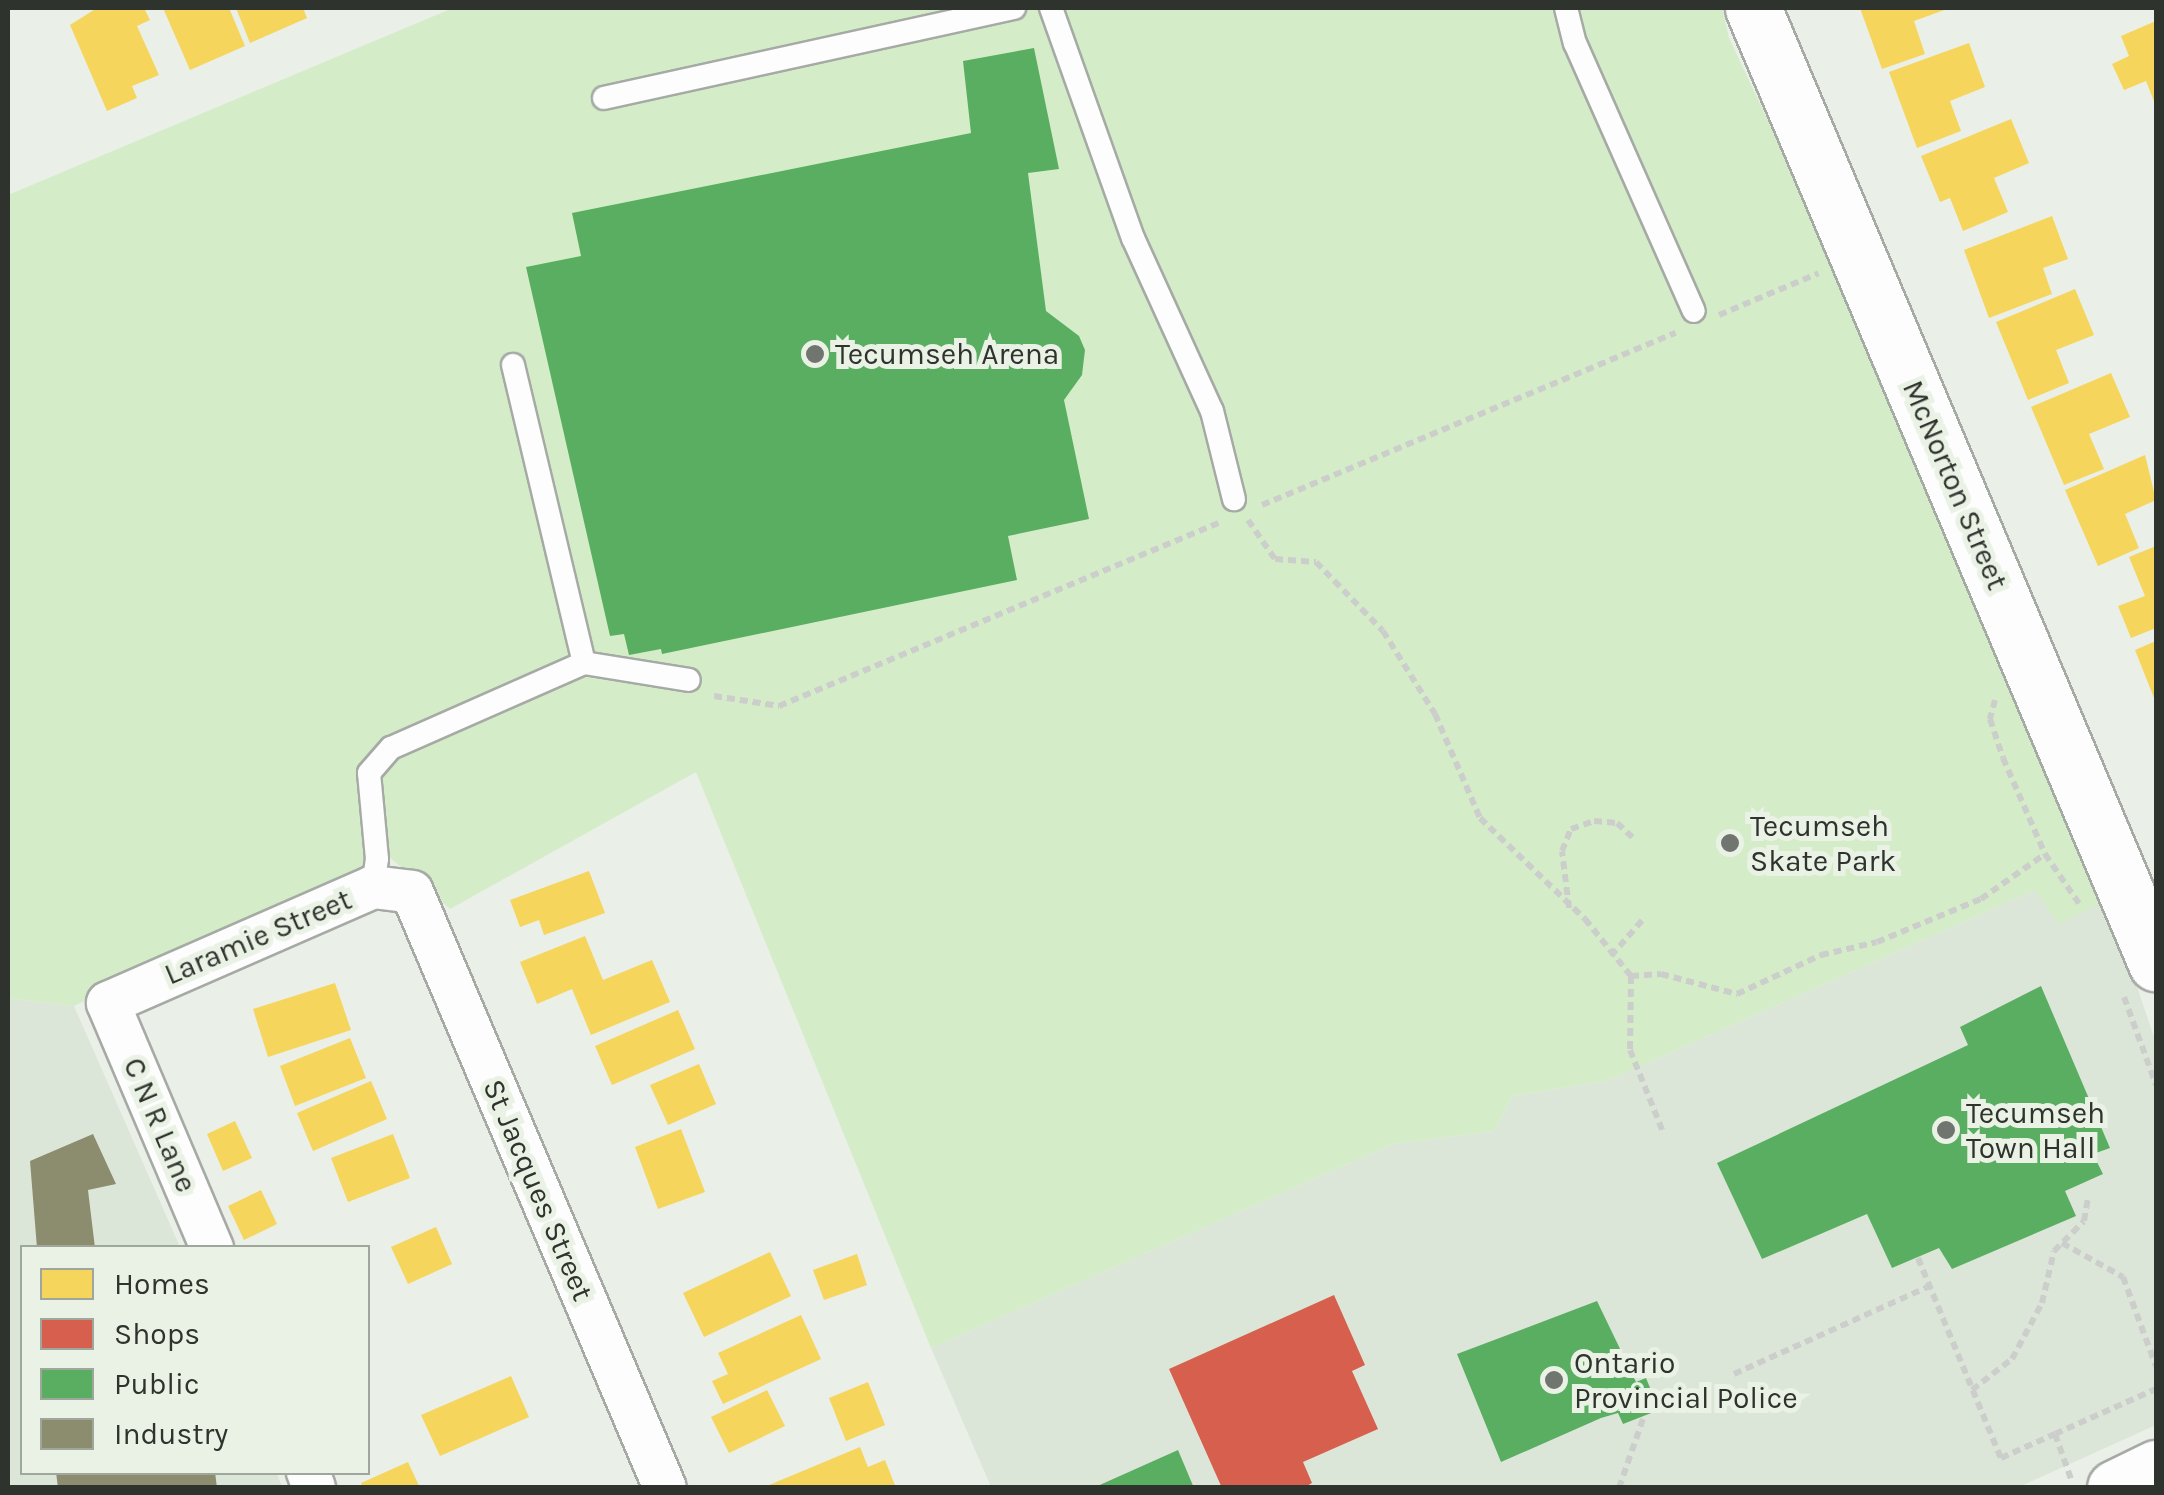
<!DOCTYPE html>
<html>
<head>
<meta charset="utf-8">
<style>
  body { margin:0 }
  #map { position:relative; width:2164px; height:1495px; overflow:hidden; background:#eaefe8; font-family:Karla,sans-serif }
  div>[style] { position:absolute }
  [style*='--x'] { left:calc(var(--x)*1px); top:calc(var(--y)*1px); width:calc(var(--w)*1px); rotate:calc(var(--a)*1deg) }
  .built>* { inset:0; background:#dce6d8 }
  .green>* { inset:0; background:#d4edc8 }
  .homes>* { inset:0; background:#f6d55c }
  .shops>* { inset:0; background:#d6604d }
  .public>* { inset:0; background:#5aae61 }
  .industry>* { inset:0; background:#8c8c6e }
  .path>* { height:6px; margin-top:-3px; transform-origin:0; background:repeating-linear-gradient(90deg,#cccecb 0 8px,transparent 0 13px) }
  .roads { filter:drop-shadow(2px 0 #a6aaa5) drop-shadow(-2px 0 #a6aaa5) drop-shadow(0 2px #a6aaa5) drop-shadow(0 -2px #a6aaa5) }
  .service>* { height:22px; margin:-11px; padding:0 11px; transform-origin:11px; border-radius:11px; background:#fcfdfc }
  .minor>* { height:42px; margin:-21px; padding:0 21px; transform-origin:21px; border-radius:21px; background:#fcfdfc }
  .tertiary>* { height:55px; margin:-27.5px; padding:0 27.5px; transform-origin:27.5px; border-radius:27.5px; background:#fcfdfc }
  .secondary>* { height:55px; margin:-27.5px; padding:0 27.5px; transform-origin:27.5px; border-radius:27.5px; background:#fcfdfc }
  .dots>* { width:28px; height:28px; translate:-50% -50%; box-sizing:border-box; border:5px solid #e9f2e5; border-radius:50% }
  span { translate:-50% -50%; white-space:nowrap; text-align:center; line-height:1.15; -webkit-text-stroke:10px #e9f2e5; paint-order:stroke }
  .poi-label { font-size:30px; color:#2f332e }
  .left { translate:0 -50%; text-align:left }
  .street-label { font-size:30px; color:#2f332e }
  .frame { position:absolute; inset:0; border:10px solid #2f332e; pointer-events:none }
  .legend { position:absolute; left:20px; top:1245px; width:350px; height:230px; box-sizing:border-box; background:#e9f2e5; border:2px solid #9fa69c; margin:0; padding:12px 18px; list-style:none; font-size:30px; color:#2f332e }
  .legend li { display:flex; align-items:center; gap:20px; height:50px }
  .legend b { width:50px; border:2px solid #9fa69c }
</style>
</head>
<body>
<div id="map">
  <div class="built">
    <div style="clip-path:polygon(2035px 890px,2108px 900px,2156px 1043px,2156px 1425px,2019px 1487px,991px 1487px,931px 1348px,1393px 1144px,1494px 1131px,1512px 1096px,1607px 1081px)"></div>
    <div style="clip-path:polygon(8px 998px,74px 1006px,180px 1247px,22px 1248px,22px 1472px,277px 1473px,282px 1487px,8px 1488px)"></div>
  </div>
  <div class="green">
    <div style="clip-path:polygon(453px 8px,1722px 8px,1729px 38px,1845px 285px,2108px 900px,2059px 924px,2035px 890px,1607px 1081px,1512px 1096px,1494px 1131px,1393px 1144px,931px 1348px,696px 772px,450px 909px,387px 855px,74px 1006px,8px 998px,8px 195px)"></div>
  </div>
  <div class="homes">
    <div style="clip-path:polygon(144px 8px,150px 20px,137px 26px,159px 75px,132px 86px,137px 98px,107px 111px,70px 25px,97px 8px)"></div>
    <div style="clip-path:polygon(163px 8px,229px 8px,245px 46px,190px 70px)"></div>
    <div style="clip-path:polygon(236px 8px,303px 8px,307px 18px,250px 43px)"></div>
    <div style="clip-path:polygon(1860px 8px,1950px 8px,1914px 21px,1925px 54px,1882px 69px)"></div>
    <div style="clip-path:polygon(2156px 21px,2156px 106px,2146px 81px,2124px 90px,2112px 64px,2129px 56px,2121px 36px)"></div>
    <div style="clip-path:polygon(1969px 43px,1985px 87px,1950px 101px,1961px 131px,1917px 148px,1889px 72px)"></div>
    <div style="clip-path:polygon(2011px 119px,2029px 163px,1994px 178px,2008px 212px,1963px 231px,1950px 198px,1940px 202px,1921px 156px)"></div>
    <div style="clip-path:polygon(2052px 216px,2068px 259px,2043px 268px,2052px 294px,1989px 318px,1964px 250px)"></div>
    <div style="clip-path:polygon(2075px 289px,2094px 335px,2056px 350px,2069px 383px,2028px 400px,1996px 322px)"></div>
    <div style="clip-path:polygon(2111px 373px,2130px 417px,2089px 434px,2104px 469px,2064px 485px,2031px 407px)"></div>
    <div style="clip-path:polygon(2145px 455px,2156px 500px,2125px 514px,2139px 548px,2098px 566px,2065px 490px)"></div>
    <div style="clip-path:polygon(2156px 546px,2156px 628px,2131px 638px,2118px 606px,2145px 596px,2129px 557px)"></div>
    <div style="clip-path:polygon(2156px 641px,2156px 703px,2135px 650px)"></div>
    <div style="clip-path:polygon(589px 871px,605px 913px,544px 935px,539px 920px,520px 927px,510px 900px)"></div>
    <div style="clip-path:polygon(585px 936px,603px 980px,652px 960px,670px 1002px,591px 1035px,572px 989px,537px 1004px,520px 962px)"></div>
    <div style="clip-path:polygon(335px 983px,351px 1030px,268px 1057px,253px 1009px)"></div>
    <div style="clip-path:polygon(678px 1010px,695px 1049px,612px 1085px,595px 1046px)"></div>
    <div style="clip-path:polygon(350px 1038px,366px 1078px,295px 1106px,280px 1066px)"></div>
    <div style="clip-path:polygon(699px 1064px,716px 1104px,668px 1125px,650px 1085px)"></div>
    <div style="clip-path:polygon(371px 1081px,387px 1119px,313px 1151px,297px 1113px)"></div>
    <div style="clip-path:polygon(235px 1121px,252px 1158px,223px 1171px,207px 1134px)"></div>
    <div style="clip-path:polygon(681px 1129px,705px 1192px,658px 1209px,635px 1147px)"></div>
    <div style="clip-path:polygon(393px 1134px,410px 1178px,348px 1202px,331px 1158px)"></div>
    <div style="clip-path:polygon(261px 1190px,277px 1224px,244px 1240px,228px 1206px)"></div>
    <div style="clip-path:polygon(436px 1227px,452px 1264px,408px 1284px,391px 1247px)"></div>
    <div style="clip-path:polygon(770px 1252px,791px 1296px,704px 1337px,683px 1293px)"></div>
    <div style="clip-path:polygon(857px 1254px,867px 1285px,824px 1300px,813px 1270px)"></div>
    <div style="clip-path:polygon(801px 1315px,821px 1359px,723px 1404px,712px 1381px,728px 1374px,718px 1353px)"></div>
    <div style="clip-path:polygon(511px 1376px,529px 1417px,440px 1456px,421px 1415px)"></div>
    <div style="clip-path:polygon(868px 1382px,885px 1425px,846px 1441px,829px 1398px)"></div>
    <div style="clip-path:polygon(767px 1390px,785px 1426px,729px 1453px,711px 1417px)"></div>
    <div style="clip-path:polygon(860px 1447px,868px 1467px,885px 1460px,896px 1488px,762px 1488px)"></div>
    <div style="clip-path:polygon(408px 1462px,420px 1488px,363px 1488px,361px 1483px)"></div>
  </div>
  <div class="shops">
    <div style="clip-path:polygon(1334px 1295px,1365px 1365px,1352px 1371px,1378px 1429px,1303px 1462px,1312px 1483px,1303px 1488px,1222px 1488px,1169px 1369px)"></div>
  </div>
  <div class="public">
    <div style="clip-path:polygon(1034px 48px,1059px 169px,1028px 173px,1046px 311px,1079px 336px,1085px 350px,1082px 375px,1064px 400px,1089px 519px,1008px 536px,1017px 580px,662px 654px,661px 649px,629px 655px,624px 634px,610px 636px,526px 267px,581px 256px,572px 213px,971px 133px,963px 61px)"></div>
    <div style="clip-path:polygon(2041px 986px,2110px 1148px,2093px 1154px,2103px 1174px,2065px 1191px,2076px 1216px,1952px 1269px,1939px 1248px,1892px 1268px,1867px 1214px,1762px 1259px,1717px 1163px,1968px 1045px,1960px 1027px)"></div>
    <div style="clip-path:polygon(1597px 1301px,1636px 1382px,1646px 1378px,1659px 1410px,1623px 1424px,1618px 1413px,1601px 1418px,1501px 1462px,1457px 1354px)"></div>
    <div style="clip-path:polygon(1178px 1450px,1194px 1488px,1093px 1488px)"></div>
  </div>
  <div class="industry">
    <div style="clip-path:polygon(93px 1134px,116px 1184px,88px 1190px,95px 1248px,37px 1248px,30px 1161px)"></div>
    <div style="clip-path:polygon(56px 1472px,215px 1472px,217px 1488px,58px 1488px)"></div>
  </div>
  <div class="path">
    <div style="--x:1719;--y:315;--w:108;--a:-22.8"></div>
    <div style="--x:1262;--y:505;--w:448;--a:-22.6"></div>
    <div style="--x:1248;--y:520;--w:47;--a:55.3"></div>
    <div style="--x:1275;--y:559;--w:41;--a:4.2"></div>
    <div style="--x:1316;--y:562;--w:96;--a:45.8"></div>
    <div style="--x:1383;--y:631;--w:98;--a:57.9"></div>
    <div style="--x:1435;--y:714;--w:113;--a:66.6"></div>
    <div style="--x:1480;--y:818;--w:146;--a:43.9"></div>
    <div style="--x:1585;--y:919;--w:73;--a:51.1"></div>
    <div style="--x:1631;--y:976;--w:74;--a:90.8"></div>
    <div style="--x:1630;--y:1050;--w:88;--a:68.1"></div>
    <div style="--x:714;--y:696;--w:66;--a:8.7"></div>
    <div style="--x:779;--y:706;--w:476;--a:-22.6"></div>
    <div style="--x:1995;--y:700;--w:20;--a:105"></div>
    <div style="--x:1990;--y:719;--w:41;--a:71.6"></div>
    <div style="--x:2003;--y:758;--w:105;--a:66.4"></div>
    <div style="--x:2045;--y:854;--w:62;--a:55.5"></div>
    <div style="--x:1569;--y:908;--w:57;--a:-97"></div>
    <div style="--x:1562;--y:851;--w:24;--a:-68"></div>
    <div style="--x:1571;--y:829;--w:24;--a:-19"></div>
    <div style="--x:1594;--y:821;--w:23;--a:5"></div>
    <div style="--x:1617;--y:823;--w:22;--a:43"></div>
    <div style="--x:1611;--y:956;--w:52;--a:-48.9"></div>
    <div style="--x:1631;--y:976;--w:30;--a:-4"></div>
    <div style="--x:1661;--y:974;--w:79;--a:14.7"></div>
    <div style="--x:1737;--y:994;--w:93;--a:-24.9"></div>
    <div style="--x:1821;--y:955;--w:57;--a:-13.1"></div>
    <div style="--x:1877;--y:942;--w:113;--a:-22.5"></div>
    <div style="--x:1981;--y:899;--w:78;--a:-35.1"></div>
    <div style="--x:2124;--y:997;--w:94;--a:70"></div>
    <div style="--x:2062;--y:1243;--w:70;--a:29.1"></div>
    <div style="--x:2123;--y:1277;--w:95;--a:69.7"></div>
    <div style="--x:1918;--y:1258;--w:217;--a:67.5"></div>
    <div style="--x:2001;--y:1458;--w:59;--a:-24"></div>
    <div style="--x:2055;--y:1434;--w:48;--a:70.4"></div>
    <div style="--x:1734;--y:1374;--w:215;--a:-24.2"></div>
    <div style="--x:1972;--y:1390;--w:51;--a:-37.8"></div>
    <div style="--x:2012;--y:1359;--w:64;--a:-61.8"></div>
    <div style="--x:2042;--y:1303;--w:53;--a:-77"></div>
    <div style="--x:2054;--y:1251;--w:42;--a:-45"></div>
    <div style="--x:2084;--y:1221;--w:23;--a:-80"></div>
    <div style="--x:2055;--y:1434;--w:111;--a:-24"></div>
    <div style="--x:1619;--y:1488;--w:76;--a:-70.9"></div>
  </div>
  <div class="roads">
    <div class="service">
      <div style="--x:1051;--y:8;--w:244;--a:70.4"></div>
      <div style="--x:1133;--y:238;--w:190;--a:65.5"></div>
      <div style="--x:1212;--y:411;--w:91;--a:76"></div>
      <div style="--x:1566;--y:8;--w:36;--a:76"></div>
      <div style="--x:1575;--y:43;--w:293;--a:66.1"></div>
      <div style="--x:604;--y:98;--w:420;--a:-12.4"></div>
      <div style="--x:513;--y:365;--w:306;--a:76.6"></div>
      <div style="--x:373;--y:887;--w:28;--a:-82"></div>
      <div style="--x:377;--y:859;--w:86;--a:-95.3"></div>
      <div style="--x:369;--y:773;--w:33;--a:-49"></div>
      <div style="--x:391;--y:748;--w:211;--a:-23.8"></div>
      <div style="--x:584;--y:663;--w:106;--a:9.2"></div>
    </div>
    <div class="minor">
      <div style="--x:212;--y:1248;--w:266;--a:-113"></div>
      <div style="--x:108;--y:1003;--w:289;--a:-23.6"></div>
      <div style="--x:373;--y:887;--w:39;--a:7"></div>
      <div style="--x:412;--y:892;--w:647;--a:67"></div>
      <div style="--x:308;--y:1472;--w:17;--a:69"></div>
    </div>
    <div class="tertiary">
      <div style="--x:1753;--y:8;--w:1037;--a:67.12"></div>
    </div>
    <div class="secondary">
      <div style="--x:2115;--y:1488;--w:46;--a:-26"></div>
    </div>
  </div>
  <div class="dots">
    <div style="left:815px;top:354px;background:#70756f"></div>
    <div style="left:1730px;top:843px;background:#70756f"></div>
    <div style="left:1946px;top:1130px;background:#70756f"></div>
    <div style="left:1554px;top:1380px;background:#70756f"></div>
  </div>
  <div class="poi-label">
    <span class="left" style="left:835px;top:354px">Tecumseh Arena</span>
    <span class="left" style="left:1750px;top:843px">Tecumseh<br>Skate Park</span>
    <span class="left" style="left:1966px;top:1130px">Tecumseh<br>Town Hall</span>
    <span class="left" style="left:1574px;top:1380px">Ontario<br>Provincial Police</span>
  </div>
  <div class="street-label">
    <span style="left:1955px;top:485px;rotate:67deg">McNorton Street</span>
    <span style="left:258px;top:937px;rotate:-23deg">Laramie Street</span>
    <span style="left:160px;top:1125px;rotate:67deg">C N R Lane</span>
    <span style="left:538px;top:1190px;rotate:67deg">St Jacques Street</span>
  </div>
  <div class="frame"></div>
  <ul class="legend">
  <li><b style="height:28px;background:#f6d55c"></b>Homes</li>
  <li><b style="height:28px;background:#d6604d"></b>Shops</li>
  <li><b style="height:28px;background:#5aae61"></b>Public</li>
  <li><b style="height:28px;background:#8c8c6e"></b>Industry</li>
  </ul>
</div>
</body>
</html>
